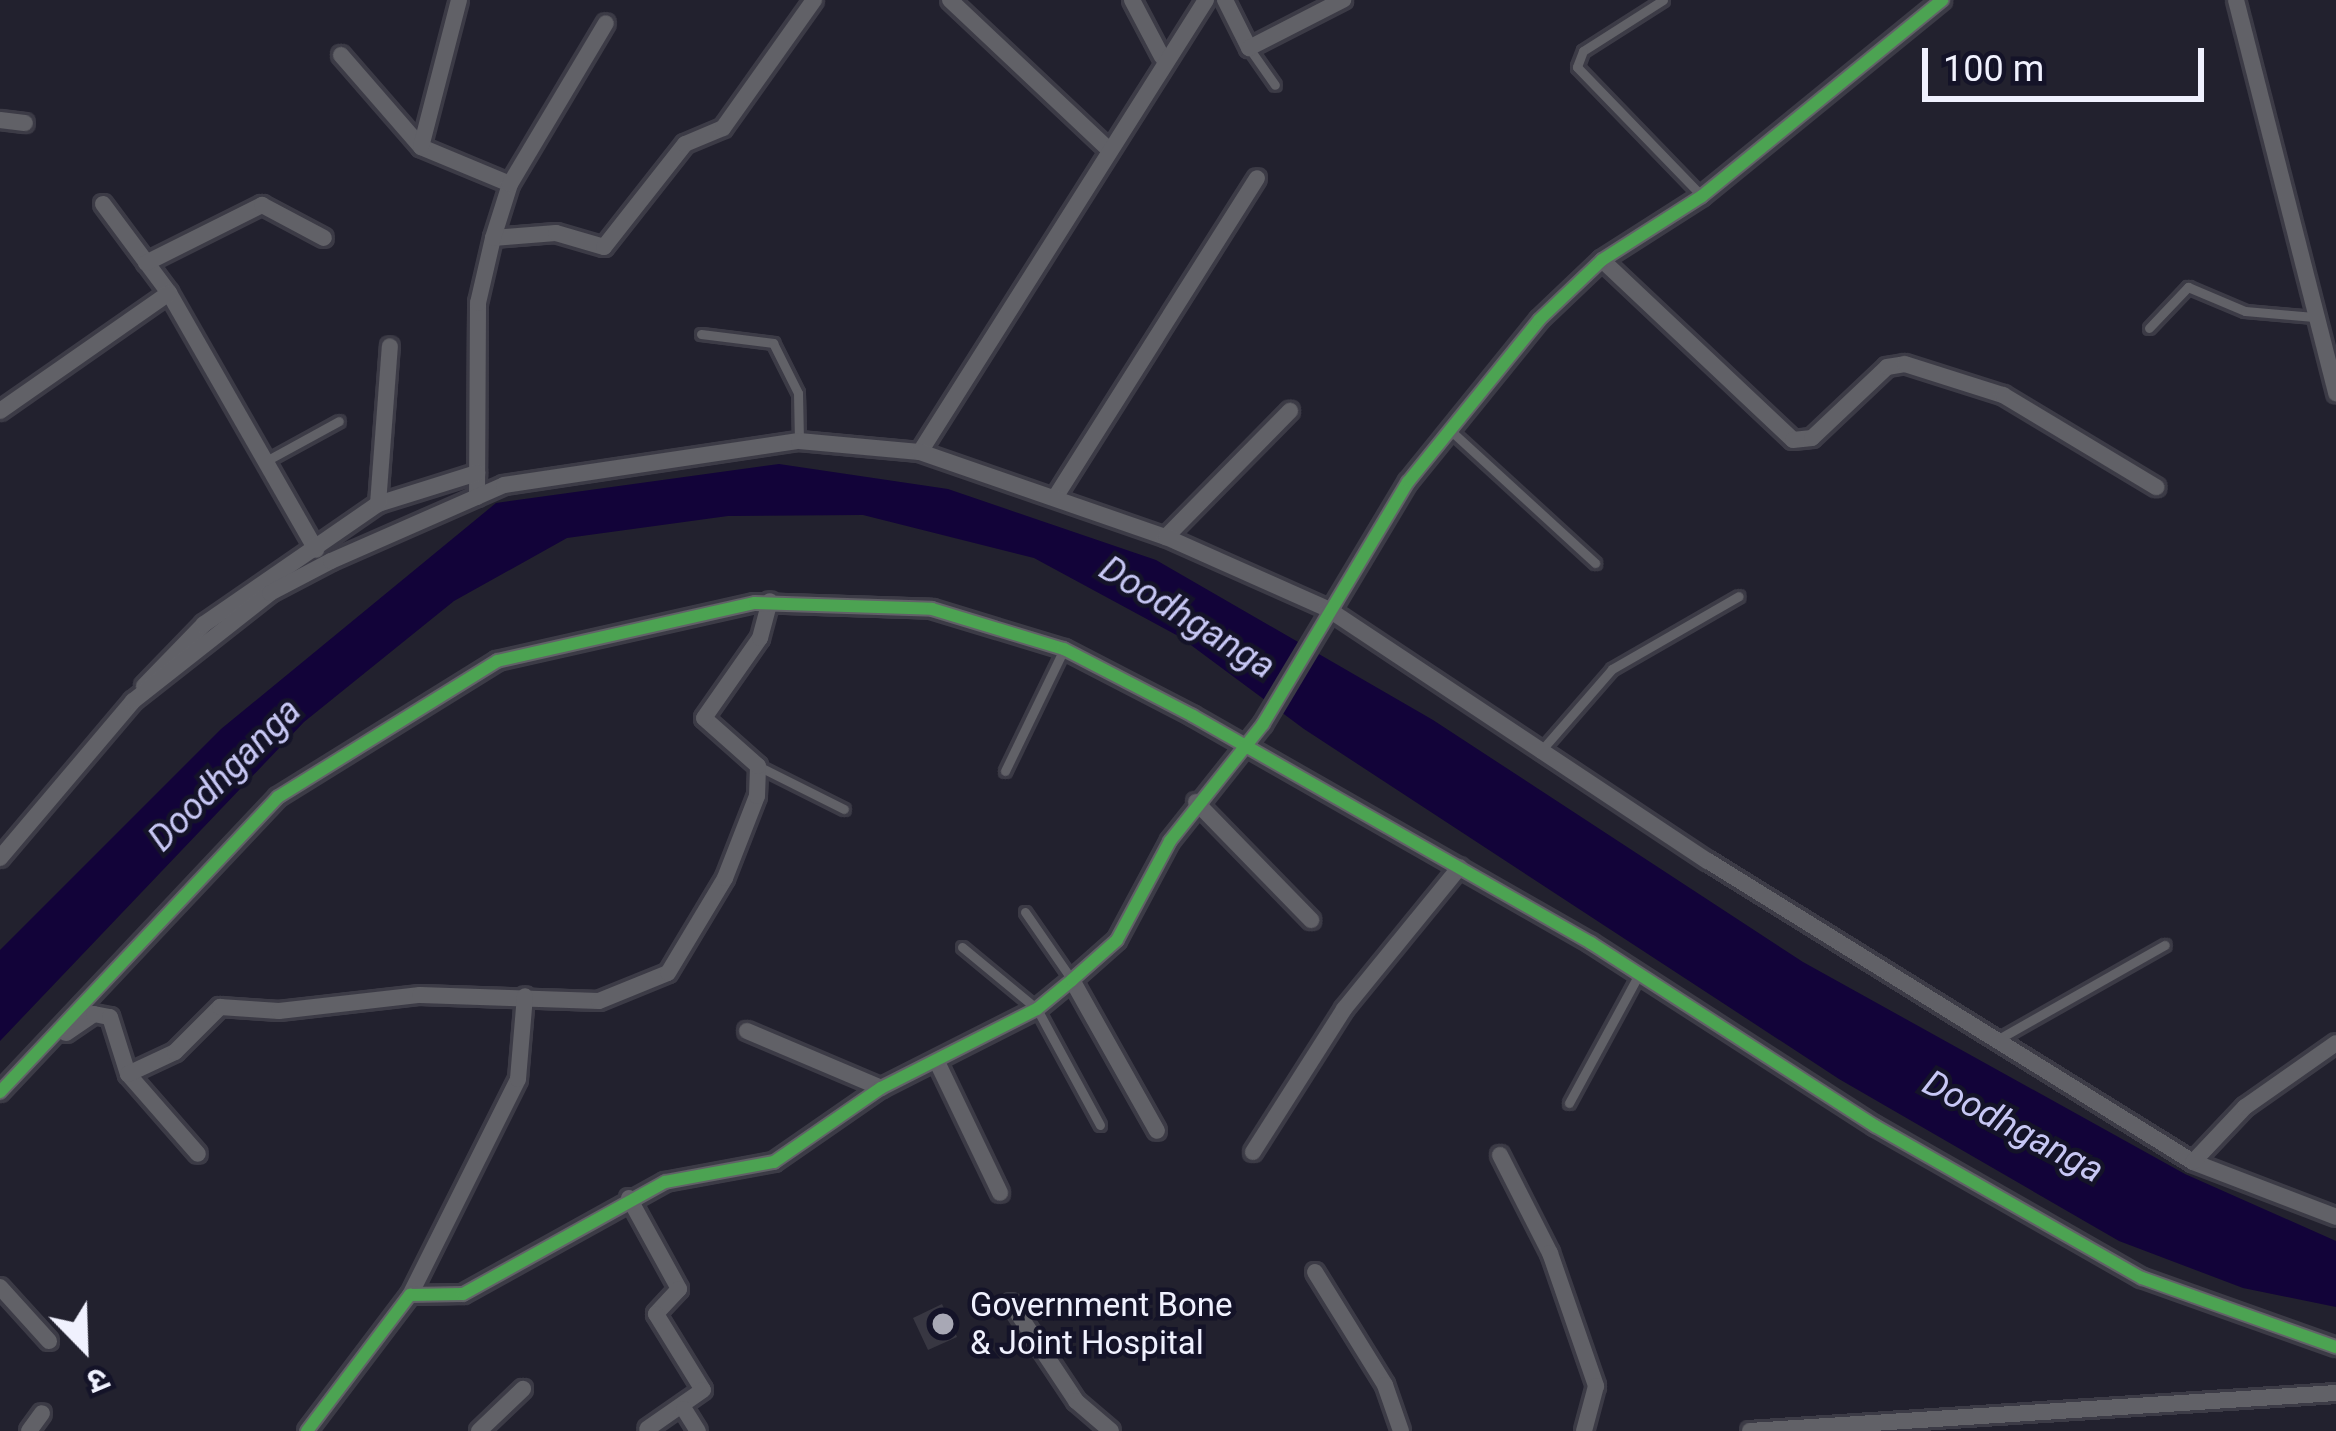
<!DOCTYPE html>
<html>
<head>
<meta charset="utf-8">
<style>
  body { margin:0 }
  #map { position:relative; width:2336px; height:1431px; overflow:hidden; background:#22212e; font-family:Roboto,"Noto Sans Devanagari",sans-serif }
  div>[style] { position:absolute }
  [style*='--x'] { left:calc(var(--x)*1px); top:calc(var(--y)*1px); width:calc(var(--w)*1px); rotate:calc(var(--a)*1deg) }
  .water>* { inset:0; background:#120339 }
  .building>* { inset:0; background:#383742 }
  .roads { filter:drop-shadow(3px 0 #3c3b46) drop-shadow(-3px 0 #3c3b46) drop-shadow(0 3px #3c3b46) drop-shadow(0 -3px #3c3b46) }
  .lane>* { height:9px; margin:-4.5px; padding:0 4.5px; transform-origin:4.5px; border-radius:4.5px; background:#616167 }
  .street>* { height:16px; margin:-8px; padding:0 8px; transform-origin:8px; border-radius:8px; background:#616167 }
  .cycleway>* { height:12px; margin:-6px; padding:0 6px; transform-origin:6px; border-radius:6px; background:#4ca352 }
  .dots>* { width:33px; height:33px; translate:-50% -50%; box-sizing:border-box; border:6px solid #141328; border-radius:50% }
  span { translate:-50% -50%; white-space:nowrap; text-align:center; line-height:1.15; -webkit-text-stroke:9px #141328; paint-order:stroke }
  .poi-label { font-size:33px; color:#f0f1fe }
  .left { translate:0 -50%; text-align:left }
  .water-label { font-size:36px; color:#c7c7f4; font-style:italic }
  .north { position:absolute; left:24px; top:1287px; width:120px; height:120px; -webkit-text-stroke:9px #141328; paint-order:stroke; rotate:157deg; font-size:33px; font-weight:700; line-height:48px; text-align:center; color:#f0f1fe }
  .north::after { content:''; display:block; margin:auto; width:42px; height:54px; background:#f0f1fe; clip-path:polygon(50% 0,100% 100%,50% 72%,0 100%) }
  .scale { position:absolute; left:1922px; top:48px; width:282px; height:54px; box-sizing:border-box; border:6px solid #f0f1fe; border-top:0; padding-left:15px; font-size:36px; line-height:42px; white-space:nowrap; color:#f0f1fe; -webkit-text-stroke:9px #141328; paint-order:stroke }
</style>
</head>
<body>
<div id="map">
  <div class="water">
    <div style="clip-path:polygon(779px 464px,948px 489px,1156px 560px,1433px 720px,1803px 962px,2185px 1174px,2336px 1241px,2336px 1307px,2243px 1288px,2119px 1241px,1839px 1079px,1304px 729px,1180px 637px,1034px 558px,863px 515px,728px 516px,567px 538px,454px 601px,304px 722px,0 1041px,0 950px,221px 729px,496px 503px)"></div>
  </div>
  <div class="building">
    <div style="clip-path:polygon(942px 1304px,957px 1337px,928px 1350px,913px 1318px)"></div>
  </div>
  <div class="roads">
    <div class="lane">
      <div style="--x:1663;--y:0;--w:95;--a:147.5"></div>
      <div style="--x:1583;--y:51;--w:17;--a:111"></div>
      <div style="--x:1577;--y:67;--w:180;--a:45.9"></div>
      <div style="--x:1249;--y:48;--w:45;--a:54.9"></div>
      <div style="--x:2149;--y:328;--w:57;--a:-46.4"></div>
      <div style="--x:2188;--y:287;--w:62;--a:22.8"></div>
      <div style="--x:2245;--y:311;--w:69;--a:5"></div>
      <div style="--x:701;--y:334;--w:73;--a:7.1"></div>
      <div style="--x:773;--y:343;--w:56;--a:63.4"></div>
      <div style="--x:798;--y:393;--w:48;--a:88.8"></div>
      <div style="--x:1450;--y:430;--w:197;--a:42.5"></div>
      <div style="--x:266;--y:461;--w:83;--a:-28.7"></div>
      <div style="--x:1539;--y:753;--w:111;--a:-49"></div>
      <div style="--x:1612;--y:669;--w:146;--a:-29.9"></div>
      <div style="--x:758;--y:766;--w:96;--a:26.6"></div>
      <div style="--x:1005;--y:771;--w:136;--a:-64.2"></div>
      <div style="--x:1025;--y:912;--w:83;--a:55.3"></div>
      <div style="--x:962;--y:947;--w:97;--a:39.6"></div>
      <div style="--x:1037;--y:1009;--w:132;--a:61.5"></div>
      <div style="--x:1995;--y:1041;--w:195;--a:-29.5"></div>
      <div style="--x:1569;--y:1103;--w:149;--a:-61.5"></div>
    </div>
    <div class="street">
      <div style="--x:950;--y:0;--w:214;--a:43.3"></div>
      <div style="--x:1132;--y:0;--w:64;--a:62.2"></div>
      <div style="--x:1225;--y:0;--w:54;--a:63.4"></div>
      <div style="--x:1249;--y:48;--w:106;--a:-27.1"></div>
      <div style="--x:2236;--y:0;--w:406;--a:75.7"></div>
      <div style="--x:341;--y:55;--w:122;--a:49"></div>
      <div style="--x:421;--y:147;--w:96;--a:22.6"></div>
      <div style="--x:0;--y:120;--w:25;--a:7"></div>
      <div style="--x:421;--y:147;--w:152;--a:-75.5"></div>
      <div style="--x:103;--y:204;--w:111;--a:53.4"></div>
      <div style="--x:169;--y:293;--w:296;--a:60.2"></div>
      <div style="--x:493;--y:238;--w:63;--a:-4.5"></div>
      <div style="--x:556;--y:233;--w:50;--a:16.3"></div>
      <div style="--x:604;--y:247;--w:131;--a:-51.8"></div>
      <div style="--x:685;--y:144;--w:41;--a:-22.8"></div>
      <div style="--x:723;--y:128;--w:157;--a:-54.6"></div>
      <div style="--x:1602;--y:260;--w:262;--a:43.3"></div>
      <div style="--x:1793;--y:440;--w:19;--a:-6"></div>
      <div style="--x:1812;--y:438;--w:103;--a:-43.4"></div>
      <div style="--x:1887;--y:367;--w:18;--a:-9"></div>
      <div style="--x:1905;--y:364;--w:103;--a:17.6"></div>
      <div style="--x:2003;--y:395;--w:179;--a:31"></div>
      <div style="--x:146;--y:263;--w:130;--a:-26.6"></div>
      <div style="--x:262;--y:205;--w:70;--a:28"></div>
      <div style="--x:0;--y:411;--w:206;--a:-34.9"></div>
      <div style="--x:920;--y:452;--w:535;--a:-57.68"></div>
      <div style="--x:1056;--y:496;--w:376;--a:-57.7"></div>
      <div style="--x:477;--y:497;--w:194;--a:-89.7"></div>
      <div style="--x:478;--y:303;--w:67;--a:-77"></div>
      <div style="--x:493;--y:238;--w:57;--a:-72.5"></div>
      <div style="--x:510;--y:184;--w:187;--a:-59.2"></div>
      <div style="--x:378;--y:504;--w:104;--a:-17.4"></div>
      <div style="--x:1166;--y:537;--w:177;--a:-45.5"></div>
      <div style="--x:144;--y:686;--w:86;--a:-45.9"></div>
      <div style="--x:204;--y:624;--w:211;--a:-34.6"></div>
      <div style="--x:378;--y:504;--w:158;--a:-85.7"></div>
      <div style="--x:1196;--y:802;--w:165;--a:45.7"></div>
      <div style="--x:0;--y:858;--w:206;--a:-49.7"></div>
      <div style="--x:133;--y:701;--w:174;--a:-38.2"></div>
      <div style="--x:270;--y:593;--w:69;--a:-27.7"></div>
      <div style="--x:331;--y:561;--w:189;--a:-23.7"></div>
      <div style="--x:504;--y:485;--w:298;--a:-8.5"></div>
      <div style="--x:799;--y:441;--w:121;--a:5.2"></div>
      <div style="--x:920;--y:452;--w:260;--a:19.1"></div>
      <div style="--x:1166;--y:537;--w:177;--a:24"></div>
      <div style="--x:1328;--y:609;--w:456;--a:33.6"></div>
      <div style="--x:1708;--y:861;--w:571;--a:31.82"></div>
      <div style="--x:2193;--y:1162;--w:153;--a:21"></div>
      <div style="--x:1072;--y:980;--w:173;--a:60.6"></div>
      <div style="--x:747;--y:1031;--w:146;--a:23"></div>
      <div style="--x:66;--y:1033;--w:34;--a:-34"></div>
      <div style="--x:94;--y:1014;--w:16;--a:11"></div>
      <div style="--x:110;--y:1017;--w:60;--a:72.5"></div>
      <div style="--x:128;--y:1074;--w:106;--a:48.8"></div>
      <div style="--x:938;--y:1064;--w:143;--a:64.3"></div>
      <div style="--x:128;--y:1074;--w:52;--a:-25.1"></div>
      <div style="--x:175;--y:1052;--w:64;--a:-45"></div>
      <div style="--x:220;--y:1007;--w:59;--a:3.9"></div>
      <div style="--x:279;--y:1011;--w:142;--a:-6.5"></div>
      <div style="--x:420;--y:995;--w:179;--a:1.9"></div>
      <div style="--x:599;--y:1001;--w:74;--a:-22.1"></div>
      <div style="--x:668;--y:973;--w:111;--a:-59"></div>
      <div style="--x:725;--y:878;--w:88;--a:-68.7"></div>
      <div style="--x:757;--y:796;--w:30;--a:-88"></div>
      <div style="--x:758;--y:766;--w:72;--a:-138.4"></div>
      <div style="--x:704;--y:718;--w:98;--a:-55"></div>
      <div style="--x:760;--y:638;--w:38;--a:-75"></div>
      <div style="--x:0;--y:1092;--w:405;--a:-46.7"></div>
      <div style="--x:278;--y:797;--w:258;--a:-31.8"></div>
      <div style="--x:497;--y:661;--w:264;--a:-12.7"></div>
      <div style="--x:755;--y:603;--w:177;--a:1.9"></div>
      <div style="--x:932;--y:609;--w:138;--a:16.9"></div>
      <div style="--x:1064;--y:649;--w:145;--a:27.4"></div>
      <div style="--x:1193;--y:716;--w:458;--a:29.7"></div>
      <div style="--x:1591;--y:943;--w:338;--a:32.8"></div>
      <div style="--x:1875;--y:1126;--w:307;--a:29.7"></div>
      <div style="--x:2142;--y:1278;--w:206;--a:19.6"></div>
      <div style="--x:1253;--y:1152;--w:169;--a:-57.5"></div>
      <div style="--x:1344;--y:1009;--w:183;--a:-50.8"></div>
      <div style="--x:1500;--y:1155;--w:110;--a:63"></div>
      <div style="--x:1550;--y:1253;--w:141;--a:70.9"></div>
      <div style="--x:1596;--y:1386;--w:47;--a:104.9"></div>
      <div style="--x:2193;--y:1162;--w:76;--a:-46.6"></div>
      <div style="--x:2245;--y:1107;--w:111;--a:-35.1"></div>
      <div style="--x:629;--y:1198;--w:104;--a:61.2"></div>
      <div style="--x:679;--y:1289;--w:34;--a:133"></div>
      <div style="--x:656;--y:1314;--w:89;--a:58.3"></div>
      <div style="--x:703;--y:1390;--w:68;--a:145.1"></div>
      <div style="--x:1315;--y:1272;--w:133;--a:58.2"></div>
      <div style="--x:1385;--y:1385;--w:49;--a:70.8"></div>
      <div style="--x:0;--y:1287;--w:73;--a:47.8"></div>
      <div style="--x:410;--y:1295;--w:241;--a:-63.4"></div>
      <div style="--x:518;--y:1079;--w:83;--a:-85.2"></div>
      <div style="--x:1011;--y:1303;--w:118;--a:56.4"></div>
      <div style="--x:1076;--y:1401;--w:46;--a:40.6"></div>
      <div style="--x:684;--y:1409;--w:26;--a:58"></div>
      <div style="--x:29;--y:1431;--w:22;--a:-54"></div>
      <div style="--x:307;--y:1431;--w:171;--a:-52.9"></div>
      <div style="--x:410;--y:1295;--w:53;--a:-1.1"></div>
      <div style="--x:463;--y:1294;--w:231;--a:-29"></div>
      <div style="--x:665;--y:1182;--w:111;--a:-10.4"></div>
      <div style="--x:774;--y:1162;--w:130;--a:-34.7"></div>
      <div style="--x:881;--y:1088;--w:175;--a:-26.9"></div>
      <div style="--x:1037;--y:1009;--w:45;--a:-39.6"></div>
      <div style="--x:1072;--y:980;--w:60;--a:-41.6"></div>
      <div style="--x:1117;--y:940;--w:112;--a:-61.8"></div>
      <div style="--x:1170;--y:841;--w:149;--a:-51.5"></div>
      <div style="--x:1263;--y:724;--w:282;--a:-59.1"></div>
      <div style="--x:1408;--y:482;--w:208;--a:-51"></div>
      <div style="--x:1539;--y:320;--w:87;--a:-43.6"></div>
      <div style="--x:1602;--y:260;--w:119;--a:-32.6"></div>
      <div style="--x:1702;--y:196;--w:310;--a:-39.2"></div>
      <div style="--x:479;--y:1431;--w:61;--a:-43.7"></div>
      <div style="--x:1750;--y:1431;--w:587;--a:-3.71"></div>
    </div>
  </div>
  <div class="cycleway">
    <div style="--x:0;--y:1092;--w:405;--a:-46.7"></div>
    <div style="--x:278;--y:797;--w:258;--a:-31.8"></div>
    <div style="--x:497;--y:661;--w:264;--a:-12.7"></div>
    <div style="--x:755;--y:603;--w:177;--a:1.9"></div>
    <div style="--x:932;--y:609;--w:138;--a:16.9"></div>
    <div style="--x:1064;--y:649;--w:145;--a:27.4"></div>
    <div style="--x:1193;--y:716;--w:458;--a:29.7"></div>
    <div style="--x:1591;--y:943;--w:338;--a:32.8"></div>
    <div style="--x:1875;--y:1126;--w:307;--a:29.7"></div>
    <div style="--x:2142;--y:1278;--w:206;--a:19.6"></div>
    <div style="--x:307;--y:1431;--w:171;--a:-52.9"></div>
    <div style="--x:410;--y:1295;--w:53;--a:-1.1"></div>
    <div style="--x:463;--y:1294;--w:231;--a:-29"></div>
    <div style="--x:665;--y:1182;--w:111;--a:-10.4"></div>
    <div style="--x:774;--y:1162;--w:130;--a:-34.7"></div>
    <div style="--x:881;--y:1088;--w:175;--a:-26.9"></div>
    <div style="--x:1037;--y:1009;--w:45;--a:-39.6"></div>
    <div style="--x:1072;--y:980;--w:60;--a:-41.6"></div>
    <div style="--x:1117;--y:940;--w:112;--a:-61.8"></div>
    <div style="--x:1170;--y:841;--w:149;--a:-51.5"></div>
    <div style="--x:1263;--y:724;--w:282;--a:-59.1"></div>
    <div style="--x:1408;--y:482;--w:208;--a:-51"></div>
    <div style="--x:1539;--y:320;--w:87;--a:-43.6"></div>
    <div style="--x:1602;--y:260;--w:119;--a:-32.6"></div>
    <div style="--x:1702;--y:196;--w:310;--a:-39.2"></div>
  </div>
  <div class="dots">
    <div style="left:943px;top:1324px;background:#a8a8b5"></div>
  </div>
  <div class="poi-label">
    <span class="left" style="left:970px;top:1324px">Government Bone<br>&amp; Joint Hospital</span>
  </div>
  <div class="water-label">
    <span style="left:1187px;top:618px;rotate:32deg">Doodhganga</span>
    <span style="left:225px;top:775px;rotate:-45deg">Doodhganga</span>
    <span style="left:2013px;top:1127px;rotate:28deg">Doodhganga</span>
  </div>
  <div class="north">उ</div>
  <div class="scale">100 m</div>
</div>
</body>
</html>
